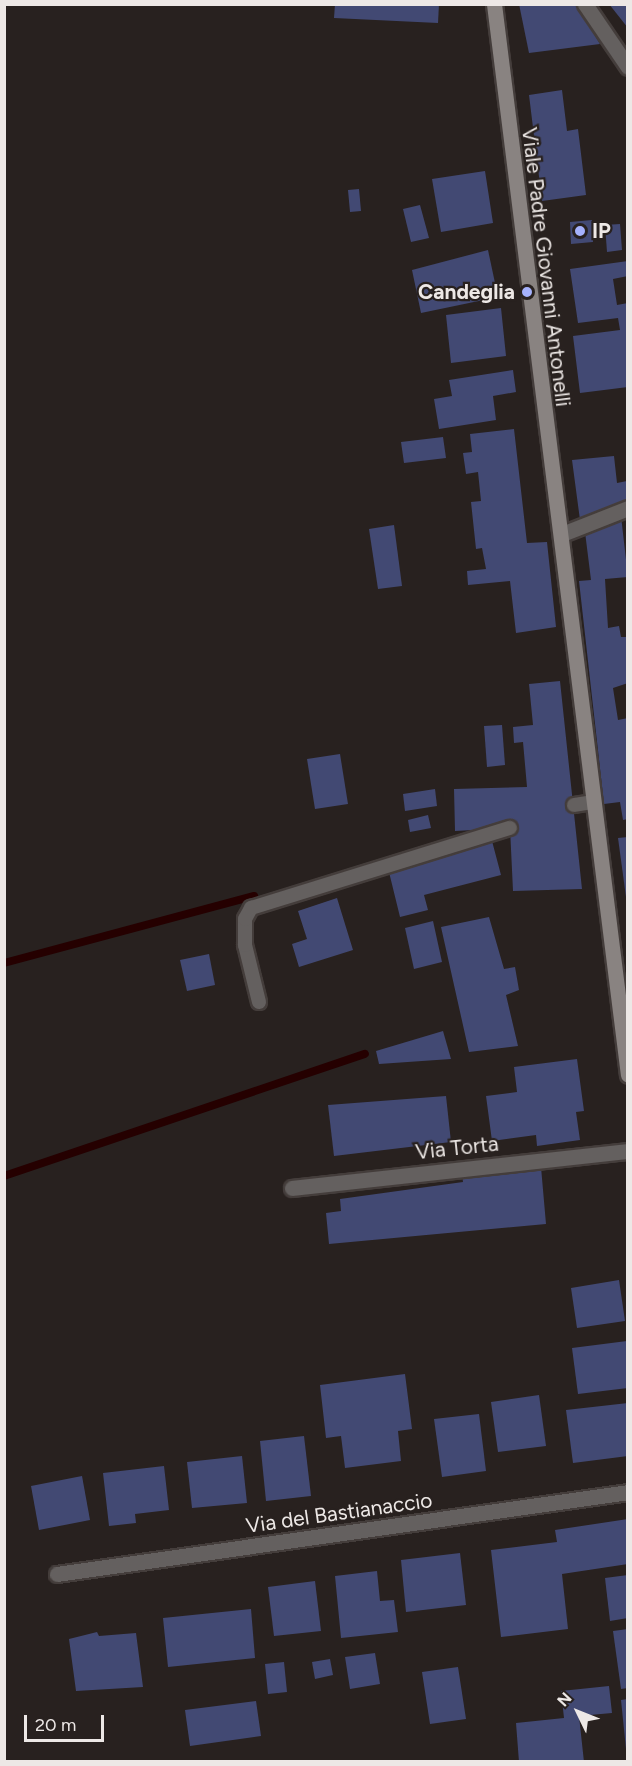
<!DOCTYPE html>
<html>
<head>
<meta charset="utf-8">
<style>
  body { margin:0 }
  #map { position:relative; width:632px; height:1766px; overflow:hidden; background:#28211f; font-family:Figtree,sans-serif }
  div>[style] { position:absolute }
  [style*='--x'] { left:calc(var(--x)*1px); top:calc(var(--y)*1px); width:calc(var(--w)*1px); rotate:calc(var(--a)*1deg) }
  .stream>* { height:8px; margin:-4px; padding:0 4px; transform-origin:4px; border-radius:4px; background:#250000 }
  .building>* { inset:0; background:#424973 }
  .roads { filter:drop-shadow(2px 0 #443d3b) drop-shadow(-2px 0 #443d3b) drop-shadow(0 2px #443d3b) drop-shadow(0 -2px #443d3b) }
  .lane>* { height:14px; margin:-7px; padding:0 7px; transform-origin:7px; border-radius:7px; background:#64605f }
  .street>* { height:15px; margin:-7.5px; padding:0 7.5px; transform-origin:7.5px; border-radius:7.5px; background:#64605f }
  .secondary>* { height:15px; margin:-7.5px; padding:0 7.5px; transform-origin:7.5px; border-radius:7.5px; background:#898381 }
  .dots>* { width:16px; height:16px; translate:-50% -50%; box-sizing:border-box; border:3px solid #28211f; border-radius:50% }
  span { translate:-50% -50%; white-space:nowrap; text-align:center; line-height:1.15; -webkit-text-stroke:4.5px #28211f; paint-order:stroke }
  .poi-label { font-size:21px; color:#ede8e6; font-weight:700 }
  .left { translate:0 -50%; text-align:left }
  .right { translate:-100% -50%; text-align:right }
  .street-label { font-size:21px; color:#ede8e6 }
  .frame { position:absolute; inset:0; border:6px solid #ede8e6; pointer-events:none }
  .north { position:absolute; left:548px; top:1682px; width:60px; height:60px; -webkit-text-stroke:4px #28211f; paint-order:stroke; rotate:313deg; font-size:16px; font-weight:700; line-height:24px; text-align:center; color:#ede8e6 }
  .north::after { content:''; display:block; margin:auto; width:21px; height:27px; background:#ede8e6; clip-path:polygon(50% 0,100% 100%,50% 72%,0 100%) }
  .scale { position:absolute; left:24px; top:1715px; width:80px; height:27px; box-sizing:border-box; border:3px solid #ede8e6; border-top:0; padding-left:8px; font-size:18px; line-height:21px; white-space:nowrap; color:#ede8e6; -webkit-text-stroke:4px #28211f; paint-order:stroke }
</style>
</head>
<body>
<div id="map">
  <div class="stream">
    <div style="--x:4;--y:963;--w:259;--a:-15"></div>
    <div style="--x:4;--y:1176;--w:381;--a:-18.7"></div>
  </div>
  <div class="building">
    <div style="clip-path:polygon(335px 4px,439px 4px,438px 23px,334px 18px)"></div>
    <div style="clip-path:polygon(519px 4px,576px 4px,600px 44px,529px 53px)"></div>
    <div style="clip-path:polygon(609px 4px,628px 4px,628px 28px)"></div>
    <div style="clip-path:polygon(562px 90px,567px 131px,578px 129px,586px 195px,542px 201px,529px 95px)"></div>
    <div style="clip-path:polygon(485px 171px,493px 223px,441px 232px,432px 179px)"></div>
    <div style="clip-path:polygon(359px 189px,361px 211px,350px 212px,348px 190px)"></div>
    <div style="clip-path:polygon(420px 205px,429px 238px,411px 242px,403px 209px)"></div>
    <div style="clip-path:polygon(592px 220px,593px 242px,571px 244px,570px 222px)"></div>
    <div style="clip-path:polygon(620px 224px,622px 250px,607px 252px,605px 225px)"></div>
    <div style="clip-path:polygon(488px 250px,498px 297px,421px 313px,412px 270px)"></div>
    <div style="clip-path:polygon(628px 261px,628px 276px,613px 279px,617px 305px,628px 303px,628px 387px,580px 393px,573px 336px,620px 330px,618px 318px,578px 323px,570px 269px)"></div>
    <div style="clip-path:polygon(501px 308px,506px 356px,451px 363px,446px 315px)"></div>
    <div style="clip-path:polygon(513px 370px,516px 392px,493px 396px,496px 420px,439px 429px,434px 399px,452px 396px,449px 380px)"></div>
    <div style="clip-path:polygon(514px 429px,527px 543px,547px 542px,556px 627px,516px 633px,510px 581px,468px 585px,467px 571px,486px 569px,482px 548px,476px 549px,471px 502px,481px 501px,478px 472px,466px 474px,463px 453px,472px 452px,470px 434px)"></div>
    <div style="clip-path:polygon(443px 437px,446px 458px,404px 463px,401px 442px)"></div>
    <div style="clip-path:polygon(614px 456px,617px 483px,627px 481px,628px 499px,580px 520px,572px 460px)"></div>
    <div style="clip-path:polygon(621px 516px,628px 577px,605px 579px,608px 628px,619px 626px,621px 637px,628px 637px,628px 683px,613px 688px,618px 720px,628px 718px,628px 819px,623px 820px,620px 802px,604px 804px,579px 581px,591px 580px,585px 532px)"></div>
    <div style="clip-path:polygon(394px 525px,402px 586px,378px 589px,369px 529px)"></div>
    <div style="clip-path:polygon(560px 681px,582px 889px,513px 891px,510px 828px,455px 831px,454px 789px,527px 787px,523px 742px,514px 743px,513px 727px,533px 725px,529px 684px)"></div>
    <div style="clip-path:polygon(502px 725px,505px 765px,487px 767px,484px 726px)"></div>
    <div style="clip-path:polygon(340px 754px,348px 804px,315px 809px,307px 759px)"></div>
    <div style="clip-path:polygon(435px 789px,437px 806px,405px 811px,403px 794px)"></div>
    <div style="clip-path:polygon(428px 815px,431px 828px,410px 832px,408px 820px)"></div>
    <div style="clip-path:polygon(628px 837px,628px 897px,626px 897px,618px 838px)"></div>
    <div style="clip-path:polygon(492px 841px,501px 875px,424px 895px,428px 910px,400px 917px,388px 868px)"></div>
    <div style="clip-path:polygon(337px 898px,353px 950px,299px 967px,292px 944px,307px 939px,298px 911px)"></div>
    <div style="clip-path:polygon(489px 917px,504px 969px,515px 967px,519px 990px,506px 995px,518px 1046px,469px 1052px,441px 927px)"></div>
    <div style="clip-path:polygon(433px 921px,442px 962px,414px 969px,405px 928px)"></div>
    <div style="clip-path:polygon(209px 954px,215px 985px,187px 991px,180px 960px)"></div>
    <div style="clip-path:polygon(443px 1031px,451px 1059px,379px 1064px,376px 1051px)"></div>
    <div style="clip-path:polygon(577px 1059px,584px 1111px,576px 1112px,580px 1140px,537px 1146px,536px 1135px,492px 1141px,486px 1096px,517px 1092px,514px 1067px)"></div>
    <div style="clip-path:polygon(446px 1096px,451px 1142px,334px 1156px,328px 1105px)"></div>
    <div style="clip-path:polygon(541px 1167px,546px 1224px,329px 1244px,326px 1213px,341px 1211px,340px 1199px,463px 1182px,462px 1175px)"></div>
    <div style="clip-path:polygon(619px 1280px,625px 1321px,577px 1328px,571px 1288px)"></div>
    <div style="clip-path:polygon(627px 1341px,628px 1388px,578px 1394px,572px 1348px)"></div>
    <div style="clip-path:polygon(405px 1374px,412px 1429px,398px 1431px,401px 1461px,345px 1468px,341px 1436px,326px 1438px,320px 1385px)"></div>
    <div style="clip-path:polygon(539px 1395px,546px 1446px,498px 1452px,491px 1402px)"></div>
    <div style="clip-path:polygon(628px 1403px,628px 1456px,573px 1463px,566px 1410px)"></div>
    <div style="clip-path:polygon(479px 1414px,486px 1471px,442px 1477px,434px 1419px)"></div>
    <div style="clip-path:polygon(304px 1436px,311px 1496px,266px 1501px,260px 1441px)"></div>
    <div style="clip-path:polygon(242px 1456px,247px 1503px,192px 1508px,187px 1462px)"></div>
    <div style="clip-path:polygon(164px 1466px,169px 1510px,135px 1514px,136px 1523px,109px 1526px,103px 1473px)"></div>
    <div style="clip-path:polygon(82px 1476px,90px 1520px,39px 1530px,31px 1486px)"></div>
    <div style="clip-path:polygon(628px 1519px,628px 1564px,562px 1574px,568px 1629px,501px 1637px,491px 1550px,557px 1542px,555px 1530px)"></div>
    <div style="clip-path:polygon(460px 1553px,466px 1605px,406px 1612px,401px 1560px)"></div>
    <div style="clip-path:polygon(377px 1571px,380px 1601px,394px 1600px,398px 1632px,341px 1638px,335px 1576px)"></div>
    <div style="clip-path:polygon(628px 1575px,628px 1618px,610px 1621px,605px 1578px)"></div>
    <div style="clip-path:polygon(315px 1581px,321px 1631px,274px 1636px,268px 1587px)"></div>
    <div style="clip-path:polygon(251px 1609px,255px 1658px,168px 1667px,163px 1618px)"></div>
    <div style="clip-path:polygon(628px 1629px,628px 1688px,621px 1689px,613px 1631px)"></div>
    <div style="clip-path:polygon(97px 1632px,99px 1636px,136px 1633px,143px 1687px,76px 1691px,69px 1639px)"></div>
    <div style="clip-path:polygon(375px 1653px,380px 1684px,350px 1689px,345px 1657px)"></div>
    <div style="clip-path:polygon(330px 1659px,333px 1675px,315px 1679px,312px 1662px)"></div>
    <div style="clip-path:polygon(284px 1662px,287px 1692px,268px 1694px,265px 1664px)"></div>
    <div style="clip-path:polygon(458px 1667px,466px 1719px,430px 1724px,422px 1672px)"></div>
    <div style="clip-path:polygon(609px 1686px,612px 1713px,579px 1716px,584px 1762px,519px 1762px,516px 1723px,564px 1718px,561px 1691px)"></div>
    <div style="clip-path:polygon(628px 1699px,628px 1749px,626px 1749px,621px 1700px)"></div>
    <div style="clip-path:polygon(256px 1701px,261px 1736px,190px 1746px,185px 1710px)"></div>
  </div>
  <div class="roads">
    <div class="lane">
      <div style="--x:574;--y:805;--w:19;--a:-9"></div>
      <div style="--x:259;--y:1002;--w:59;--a:-103.8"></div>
      <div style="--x:245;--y:945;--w:26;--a:-90"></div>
      <div style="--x:245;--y:919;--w:13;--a:-61"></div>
      <div style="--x:251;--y:908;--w:271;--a:-17.2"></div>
    </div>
    <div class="street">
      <div style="--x:585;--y:4;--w:76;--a:55.7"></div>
      <div style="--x:562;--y:534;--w:71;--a:-21.5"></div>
      <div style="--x:292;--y:1188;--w:338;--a:-6.3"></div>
      <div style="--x:57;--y:1574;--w:577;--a:-8.17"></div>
    </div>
    <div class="secondary">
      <div style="--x:494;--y:4;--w:1079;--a:82.87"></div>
    </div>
  </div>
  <div class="dots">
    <div style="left:580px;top:231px;background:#a5b1fc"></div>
    <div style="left:527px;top:292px;background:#a5b1fc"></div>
  </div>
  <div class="poi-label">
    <span class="left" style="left:592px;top:231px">IP</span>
    <span class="right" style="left:515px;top:292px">Candeglia</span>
  </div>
  <div class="street-label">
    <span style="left:546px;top:267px;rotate:83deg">Viale Padre Giovanni Antonelli</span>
    <span style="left:457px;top:1148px;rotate:-6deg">Via Torta</span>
    <span style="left:339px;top:1513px;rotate:-8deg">Via del Bastianaccio</span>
  </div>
  <div class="frame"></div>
  <div class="north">N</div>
  <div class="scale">20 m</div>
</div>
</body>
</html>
